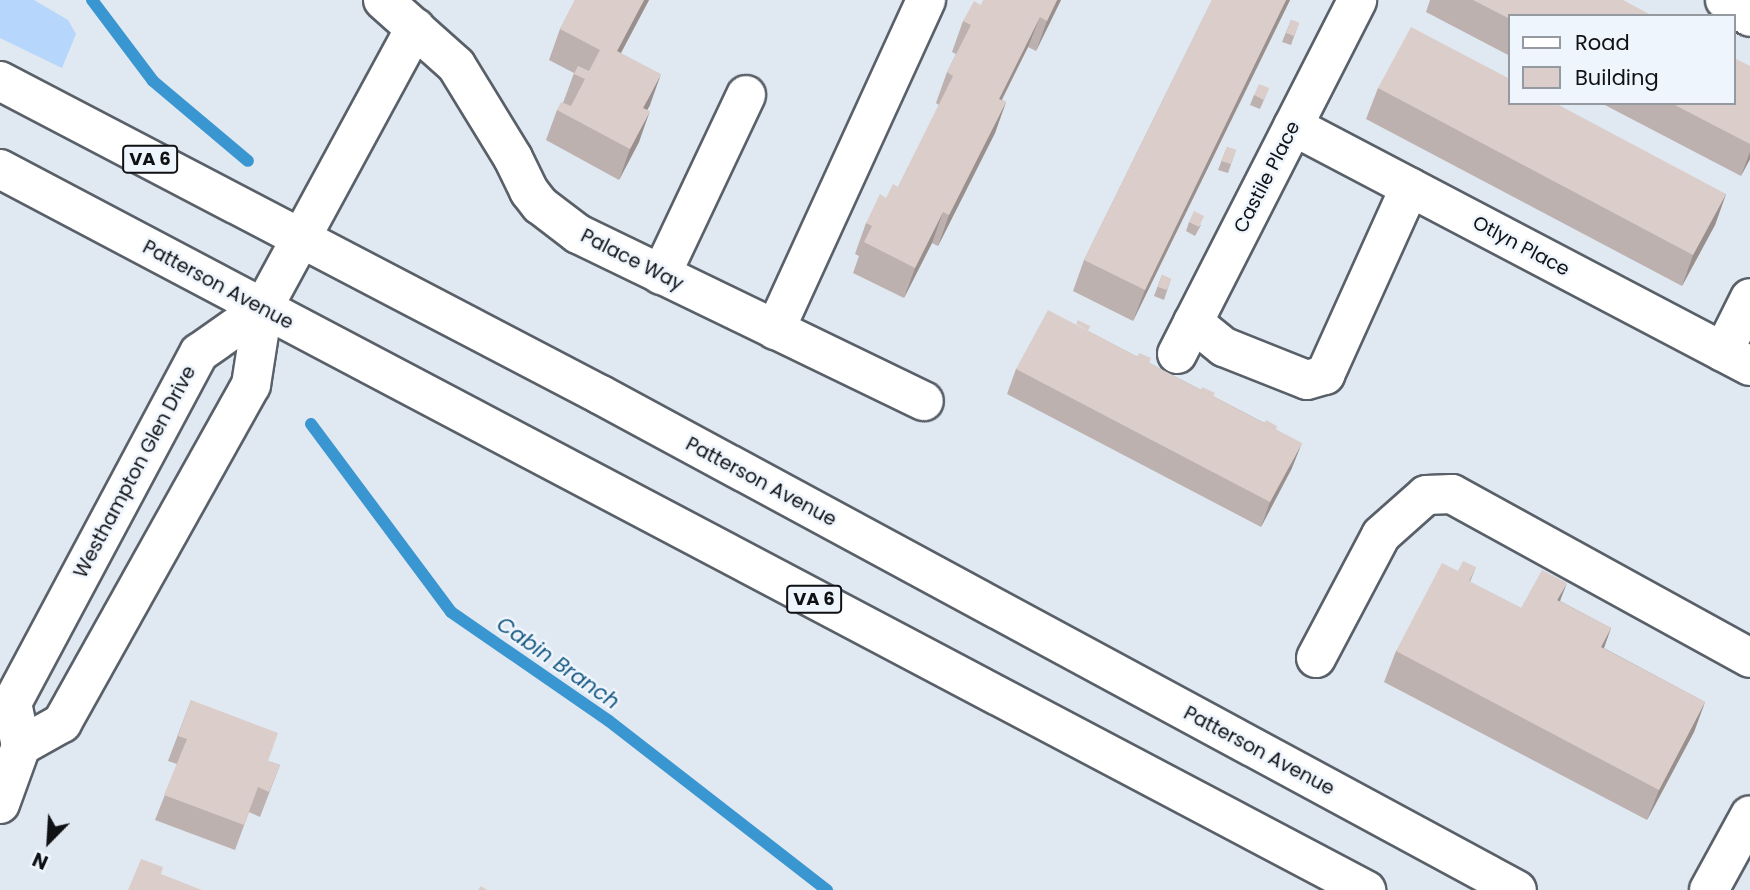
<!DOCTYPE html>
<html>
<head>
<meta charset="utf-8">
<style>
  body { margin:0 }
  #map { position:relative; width:1750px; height:890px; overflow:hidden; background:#e0e8f2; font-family:Poppins,sans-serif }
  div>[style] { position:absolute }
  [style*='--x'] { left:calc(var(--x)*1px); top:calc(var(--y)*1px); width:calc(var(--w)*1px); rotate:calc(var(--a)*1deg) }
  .green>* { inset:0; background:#b6d6fc }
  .stream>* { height:12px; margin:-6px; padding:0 6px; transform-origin:6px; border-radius:6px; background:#3a96d0 }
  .roads { filter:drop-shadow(2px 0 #596068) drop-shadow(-2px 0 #596068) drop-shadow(0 2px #596068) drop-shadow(0 -2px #596068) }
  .minor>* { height:38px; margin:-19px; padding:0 19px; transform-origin:19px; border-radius:19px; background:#fff }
  .major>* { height:38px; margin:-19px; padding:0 19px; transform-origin:19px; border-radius:19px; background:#fff }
  .wall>* { inset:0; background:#bcb1ae }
  .shaded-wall>* { inset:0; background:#99908d }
  .building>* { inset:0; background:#dbceca }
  span { translate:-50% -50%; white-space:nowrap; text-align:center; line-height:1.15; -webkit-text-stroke:5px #eff5fd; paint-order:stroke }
  .shield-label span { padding:2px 5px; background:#eff5fd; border:2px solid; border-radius:5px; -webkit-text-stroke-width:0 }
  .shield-label { font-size:18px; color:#0f1114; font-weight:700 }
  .street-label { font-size:19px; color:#0f1114 }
  .water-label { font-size:21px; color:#195b83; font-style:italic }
  .legend { position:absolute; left:1508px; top:14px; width:228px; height:91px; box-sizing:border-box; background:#eff5fd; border:2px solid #959aa0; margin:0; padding:9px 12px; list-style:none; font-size:21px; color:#0f1114 }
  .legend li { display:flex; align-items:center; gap:14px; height:35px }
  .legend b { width:35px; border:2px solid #959aa0 }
  .north { position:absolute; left:14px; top:806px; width:70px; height:70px; -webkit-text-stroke:5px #eff5fd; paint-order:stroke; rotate:204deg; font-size:19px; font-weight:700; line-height:28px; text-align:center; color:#0f1114 }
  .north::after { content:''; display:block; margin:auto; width:24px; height:32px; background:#0f1114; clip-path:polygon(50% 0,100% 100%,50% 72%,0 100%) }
</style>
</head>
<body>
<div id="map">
  <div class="green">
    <div style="clip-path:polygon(0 0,34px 0,68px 20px,76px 34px,62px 68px,0 38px)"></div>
  </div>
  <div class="stream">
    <div style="--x:92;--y:0;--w:101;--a:53"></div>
    <div style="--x:153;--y:81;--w:124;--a:40.1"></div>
    <div style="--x:311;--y:424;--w:234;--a:53.3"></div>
    <div style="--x:451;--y:612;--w:192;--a:34.6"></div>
    <div style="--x:609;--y:721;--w:276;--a:37.8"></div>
  </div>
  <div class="roads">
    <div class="minor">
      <div style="--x:383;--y:0;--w:98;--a:41.7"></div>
      <div style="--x:456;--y:65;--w:109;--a:58.5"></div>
      <div style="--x:513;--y:158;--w:37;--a:64"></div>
      <div style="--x:529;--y:191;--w:18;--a:52"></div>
      <div style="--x:540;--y:205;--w:48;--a:37.3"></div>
      <div style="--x:578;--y:234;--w:384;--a:25.8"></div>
      <div style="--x:1725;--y:0;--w:30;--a:34"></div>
      <div style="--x:1293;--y:126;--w:516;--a:27.71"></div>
      <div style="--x:661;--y:275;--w:199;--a:-64.7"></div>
      <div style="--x:1193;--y:322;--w:40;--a:39"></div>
      <div style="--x:1224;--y:347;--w:89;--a:21.7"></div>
      <div style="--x:1307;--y:380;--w:19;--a:-16"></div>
      <div style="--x:1325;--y:375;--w:206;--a:-65.7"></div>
      <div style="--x:775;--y:330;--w:363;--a:-65.4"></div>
      <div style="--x:1723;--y:352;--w:60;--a:-63.4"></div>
      <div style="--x:1177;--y:354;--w:397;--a:-63"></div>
      <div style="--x:1316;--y:658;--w:139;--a:-62.1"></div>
      <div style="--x:1381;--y:535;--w:60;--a:-41.6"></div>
      <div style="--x:1426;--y:495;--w:26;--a:-2"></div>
      <div style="--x:1452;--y:494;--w:340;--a:28.8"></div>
      <div style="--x:21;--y:746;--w:47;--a:-29.3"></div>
      <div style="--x:62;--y:723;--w:387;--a:-60.8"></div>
      <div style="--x:251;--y:385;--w:78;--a:-81.1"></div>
      <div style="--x:263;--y:308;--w:319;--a:-61.5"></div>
      <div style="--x:0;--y:804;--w:62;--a:-70.1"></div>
      <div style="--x:21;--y:746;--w:44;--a:-101.8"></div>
      <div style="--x:12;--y:703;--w:397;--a:-61.9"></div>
      <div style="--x:199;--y:353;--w:78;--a:-35.1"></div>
      <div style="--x:1709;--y:890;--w:85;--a:-61.3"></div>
    </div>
    <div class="major">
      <div style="--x:0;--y:81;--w:678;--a:27.59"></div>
      <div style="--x:601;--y:395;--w:1041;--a:28.39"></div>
      <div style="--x:0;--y:169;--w:1545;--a:27.83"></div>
    </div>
  </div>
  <div class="wall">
    <div style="clip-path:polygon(575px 0,649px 0,621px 53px,650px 105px,647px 110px,639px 142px,619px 180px,546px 140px,557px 110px,563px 103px,574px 73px,549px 60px,560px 29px)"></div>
    <div style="clip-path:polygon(1061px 0,1036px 51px,1028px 47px,1002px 100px,1006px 102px,995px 133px,938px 246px,932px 243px,904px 298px,853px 273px,859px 256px,855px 254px,866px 223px,886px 198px,898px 187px,939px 105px,936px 103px,947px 72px,956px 54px,952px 52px,963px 21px,981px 5px)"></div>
    <div style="clip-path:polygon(1212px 0,1290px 0,1133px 321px,1073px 291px,1084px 260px)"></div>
    <div style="clip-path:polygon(1430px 0,1623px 0,1510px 16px,1510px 56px,1426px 12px)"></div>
    <div style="clip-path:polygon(1291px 20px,1299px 23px,1291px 45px,1282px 42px)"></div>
    <div style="clip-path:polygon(1750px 66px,1750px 159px,1741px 176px,1601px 103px,1734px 103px)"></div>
    <div style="clip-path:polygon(1269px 88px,1260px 109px,1250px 105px,1254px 95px)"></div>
    <div style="clip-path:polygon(1378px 88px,1726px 194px,1715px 225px,1682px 286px,1366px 119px)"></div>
    <div style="clip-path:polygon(1227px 147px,1236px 150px,1228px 173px,1218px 170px)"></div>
    <div style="clip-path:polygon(1189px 222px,1201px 225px,1195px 236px,1186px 231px)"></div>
    <div style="clip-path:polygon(1162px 275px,1171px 279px,1164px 300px,1154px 296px)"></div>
    <div style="clip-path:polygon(1088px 331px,1276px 429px,1292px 468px,1261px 527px,1007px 394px,1016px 369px)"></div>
    <div style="clip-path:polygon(1476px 567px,1470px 582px,1521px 608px,1560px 601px,1611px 628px,1604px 648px,1705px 702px,1694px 732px,1647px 820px,1384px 682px,1396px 651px,1458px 571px)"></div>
    <div style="clip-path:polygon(191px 700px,268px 761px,280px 765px,260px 817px,249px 812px,235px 850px,155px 820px,177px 764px,168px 761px)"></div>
  </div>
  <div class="shaded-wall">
    <div style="clip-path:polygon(644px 0,649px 0,606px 81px,617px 51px)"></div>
    <div style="clip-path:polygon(1057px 0,1061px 0,1036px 51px,1047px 21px)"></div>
    <div style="clip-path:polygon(1286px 0,1290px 0,1133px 321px,1145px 290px)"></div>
    <div style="clip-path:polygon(1040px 17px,1028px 47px,987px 129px,999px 99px)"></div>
    <div style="clip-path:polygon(661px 74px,650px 105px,632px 139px,643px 108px)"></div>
    <div style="clip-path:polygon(1006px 102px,995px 133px,938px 246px,949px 215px)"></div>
    <div style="clip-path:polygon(650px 111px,639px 142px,619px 180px,630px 149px)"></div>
    <div style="clip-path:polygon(1750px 152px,1750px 159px,1741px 176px)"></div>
    <div style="clip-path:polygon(1726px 194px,1715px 225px,1682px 286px,1693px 255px)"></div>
    <div style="clip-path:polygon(943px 212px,932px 243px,904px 298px,915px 268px)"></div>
    <div style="clip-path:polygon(1302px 443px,1292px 468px,1261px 527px,1270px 502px)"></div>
    <div style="clip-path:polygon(1567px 583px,1555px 614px,1557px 600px)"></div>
    <div style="clip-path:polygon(1611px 628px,1600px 659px,1601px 647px)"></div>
    <div style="clip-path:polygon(1705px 702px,1694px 732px,1647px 820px,1659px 790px)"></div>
  </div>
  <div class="building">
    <div style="clip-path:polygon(575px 0,644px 0,617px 51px,661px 74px,643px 108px,650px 111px,630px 149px,557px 110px,561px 102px,571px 106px,585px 79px,574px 74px,578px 66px,589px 71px,600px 50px,560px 29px)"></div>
    <div style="clip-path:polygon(983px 0,1057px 0,1047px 21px,1040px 17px,999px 99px,1006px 102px,949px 215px,943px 212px,915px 268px,864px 242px,872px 226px,866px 223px,880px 194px,886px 198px,893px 184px,898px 187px,953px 76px,947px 72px,971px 25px,963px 21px,974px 1px,981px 5px)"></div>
    <div style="clip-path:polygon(1212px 0,1286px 0,1145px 290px,1084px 260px)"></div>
    <div style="clip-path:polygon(1473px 0,1623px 0,1653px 16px,1510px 16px,1510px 19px)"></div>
    <div style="clip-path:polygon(1291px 20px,1299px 23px,1294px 36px,1286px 33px)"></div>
    <div style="clip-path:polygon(1411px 27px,1510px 79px,1510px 103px,1555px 103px,1726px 194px,1693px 255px,1378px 88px)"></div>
    <div style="clip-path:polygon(1734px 58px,1750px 66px,1750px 144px,1671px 103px,1734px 103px)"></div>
    <div style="clip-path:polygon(1259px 84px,1269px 88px,1264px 100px,1254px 95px)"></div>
    <div style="clip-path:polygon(1227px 147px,1236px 150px,1231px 164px,1221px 161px)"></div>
    <div style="clip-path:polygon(1194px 211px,1204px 216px,1199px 227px,1189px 222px)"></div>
    <div style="clip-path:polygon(1162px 275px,1171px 279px,1167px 290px,1158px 287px)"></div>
    <div style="clip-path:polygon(1048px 310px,1302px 443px,1270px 502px,1016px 369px)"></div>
    <div style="clip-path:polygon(1078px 320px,1090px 326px,1088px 331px,1076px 324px)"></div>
    <div style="clip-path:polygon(1139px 353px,1151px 358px,1149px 363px,1137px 357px)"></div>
    <div style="clip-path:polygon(1202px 387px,1215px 393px,1213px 397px,1201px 390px)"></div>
    <div style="clip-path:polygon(1266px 420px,1277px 426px,1276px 429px,1264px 423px)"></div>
    <div style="clip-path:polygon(1463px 561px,1476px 567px,1469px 581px,1521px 608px,1542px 570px,1567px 583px,1557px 600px,1611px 628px,1601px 647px,1705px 702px,1659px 790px,1396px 651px,1442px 563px,1458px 571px)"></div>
    <div style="clip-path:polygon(191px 700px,278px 733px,268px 761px,280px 765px,269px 792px,258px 787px,244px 825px,164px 795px,187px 739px,178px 736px)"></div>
    <div style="clip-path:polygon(141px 859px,163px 867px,161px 874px,202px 890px,128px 890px)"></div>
    <div style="clip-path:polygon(481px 886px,487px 890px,478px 890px)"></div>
  </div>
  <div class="shield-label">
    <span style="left:150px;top:159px">VA 6</span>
    <span style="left:814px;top:599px">VA 6</span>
  </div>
  <div class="street-label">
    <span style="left:1267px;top:177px;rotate:-63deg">Castile Place</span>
    <span style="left:1521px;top:246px;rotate:28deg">Otlyn Place</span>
    <span style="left:632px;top:260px;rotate:27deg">Palace Way</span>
    <span style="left:218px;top:285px;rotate:28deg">Patterson Avenue</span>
    <span style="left:135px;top:472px;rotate:-62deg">Westhampton Glen Drive</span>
    <span style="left:761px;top:482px;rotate:28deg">Patterson Avenue</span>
    <span style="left:1259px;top:751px;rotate:28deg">Patterson Avenue</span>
  </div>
  <div class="water-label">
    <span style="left:558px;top:663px;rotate:35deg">Cabin Branch</span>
  </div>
  <ul class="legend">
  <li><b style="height:9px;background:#fff"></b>Road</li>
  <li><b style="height:19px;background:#dbceca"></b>Building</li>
  </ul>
  <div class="north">N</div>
</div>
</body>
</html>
